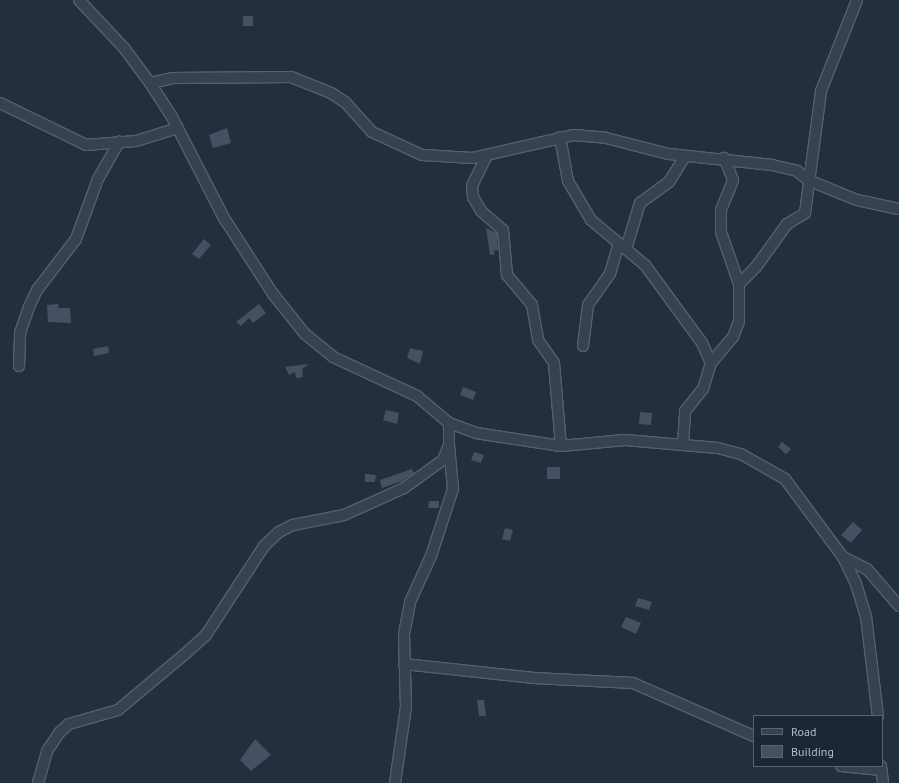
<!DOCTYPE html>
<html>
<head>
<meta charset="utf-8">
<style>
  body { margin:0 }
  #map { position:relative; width:899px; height:783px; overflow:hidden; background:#242f3e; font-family:"PT Sans",sans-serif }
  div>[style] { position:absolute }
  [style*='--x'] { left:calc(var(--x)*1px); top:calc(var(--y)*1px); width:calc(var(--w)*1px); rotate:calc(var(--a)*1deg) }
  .building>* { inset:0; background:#455162 }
  .roads { filter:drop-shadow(1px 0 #565f6c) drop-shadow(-1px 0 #565f6c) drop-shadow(0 1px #565f6c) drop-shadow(0 -1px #565f6c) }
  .street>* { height:10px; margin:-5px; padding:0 5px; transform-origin:5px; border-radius:5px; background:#38414e }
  span { translate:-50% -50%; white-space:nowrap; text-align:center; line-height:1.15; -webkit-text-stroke:3.5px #1d2633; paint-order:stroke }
  .legend { position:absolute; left:753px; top:715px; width:130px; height:52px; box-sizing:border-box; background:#1d2633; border:1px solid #59626f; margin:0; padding:5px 7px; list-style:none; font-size:12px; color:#b4bcc9 }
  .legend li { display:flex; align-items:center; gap:8px; height:20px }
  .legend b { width:20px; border:1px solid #59626f }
</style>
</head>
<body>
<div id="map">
  <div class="building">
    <div style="clip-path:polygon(243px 16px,253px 16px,253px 26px,243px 26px)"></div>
    <div style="clip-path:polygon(227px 128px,231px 143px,213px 148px,209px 135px)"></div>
    <div style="clip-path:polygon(486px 228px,497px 233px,498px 250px,495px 250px,494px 255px,490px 255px)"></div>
    <div style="clip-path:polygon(204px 239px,211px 245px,199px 259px,192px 254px)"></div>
    <div style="clip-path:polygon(58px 304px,59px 308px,70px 308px,71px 323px,48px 322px,47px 305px)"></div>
    <div style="clip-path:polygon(259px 304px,266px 313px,253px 323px,249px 318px,241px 326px,236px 322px)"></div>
    <div style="clip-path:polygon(108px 346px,109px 353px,94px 356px,93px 349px)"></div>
    <div style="clip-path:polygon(410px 348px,423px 351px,420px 364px,407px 358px)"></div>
    <div style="clip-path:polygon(309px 364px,302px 369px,303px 377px,296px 378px,295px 372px,289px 375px,285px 367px)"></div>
    <div style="clip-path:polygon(463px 387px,476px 392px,473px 400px,460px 395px)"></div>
    <div style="clip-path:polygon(386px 410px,399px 413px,397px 424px,383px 420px)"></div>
    <div style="clip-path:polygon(640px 412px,652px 413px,651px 425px,639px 424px)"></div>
    <div style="clip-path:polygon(782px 442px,791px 449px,786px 454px,778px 447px)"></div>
    <div style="clip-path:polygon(474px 452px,484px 455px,481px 463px,471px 460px)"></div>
    <div style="clip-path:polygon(547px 467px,560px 467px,560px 479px,547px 479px)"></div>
    <div style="clip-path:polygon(412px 469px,414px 473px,402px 481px,382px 488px,380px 480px)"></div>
    <div style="clip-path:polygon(365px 474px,376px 475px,375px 482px,365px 482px)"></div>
    <div style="clip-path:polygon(429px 501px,439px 501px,439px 508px,428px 508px)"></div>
    <div style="clip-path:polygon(853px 522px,862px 530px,851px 543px,841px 535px)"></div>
    <div style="clip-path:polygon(505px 528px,513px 530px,510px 541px,502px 539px)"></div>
    <div style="clip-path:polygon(638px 598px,652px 602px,649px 610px,635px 606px)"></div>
    <div style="clip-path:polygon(626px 617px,641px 623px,636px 634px,621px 627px)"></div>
    <div style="clip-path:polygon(477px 700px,484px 700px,486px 716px,479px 716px)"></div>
    <div style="clip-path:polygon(255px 739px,271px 755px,251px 771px,240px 760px)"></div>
  </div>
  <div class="roads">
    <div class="street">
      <div style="--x:79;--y:0;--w:66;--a:46.8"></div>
      <div style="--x:124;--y:48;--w:44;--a:53.4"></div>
      <div style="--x:150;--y:83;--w:40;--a:57.1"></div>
      <div style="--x:172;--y:117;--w:114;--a:62.8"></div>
      <div style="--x:224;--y:218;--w:90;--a:57.2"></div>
      <div style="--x:273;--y:294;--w:51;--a:51.3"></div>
      <div style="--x:305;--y:334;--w:36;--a:39"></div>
      <div style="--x:333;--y:357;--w:93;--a:24.9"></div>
      <div style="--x:417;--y:396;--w:42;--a:40.2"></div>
      <div style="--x:449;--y:423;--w:29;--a:20"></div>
      <div style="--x:476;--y:433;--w:86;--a:8.7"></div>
      <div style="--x:561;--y:446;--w:64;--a:-5.4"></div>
      <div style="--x:625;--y:440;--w:93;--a:4.9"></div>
      <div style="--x:718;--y:448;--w:24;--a:15"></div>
      <div style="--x:741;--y:454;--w:51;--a:29.6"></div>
      <div style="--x:785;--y:479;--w:97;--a:53.4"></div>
      <div style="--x:843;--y:557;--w:30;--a:64"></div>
      <div style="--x:856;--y:584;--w:34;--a:73"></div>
      <div style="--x:866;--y:616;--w:101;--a:83.2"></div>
      <div style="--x:150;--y:83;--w:24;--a:-12"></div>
      <div style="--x:173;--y:78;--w:118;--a:-0.5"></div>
      <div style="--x:291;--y:77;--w:43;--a:21.8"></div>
      <div style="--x:331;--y:93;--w:17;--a:33"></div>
      <div style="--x:345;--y:102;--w:40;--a:48"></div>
      <div style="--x:372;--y:132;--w:55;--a:24.7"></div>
      <div style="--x:422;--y:155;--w:51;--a:3.4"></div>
      <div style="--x:473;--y:158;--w:104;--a:-12.8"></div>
      <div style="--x:574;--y:135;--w:32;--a:5"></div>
      <div style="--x:606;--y:138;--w:65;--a:14.3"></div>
      <div style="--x:669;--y:154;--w:104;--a:6.1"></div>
      <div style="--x:772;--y:165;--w:26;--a:13"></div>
      <div style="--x:797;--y:171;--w:14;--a:39"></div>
      <div style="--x:808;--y:180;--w:53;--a:22.2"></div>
      <div style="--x:857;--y:200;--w:43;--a:12.1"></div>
      <div style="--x:0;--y:103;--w:96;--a:26"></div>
      <div style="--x:86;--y:145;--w:50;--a:-4.6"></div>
      <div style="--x:136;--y:141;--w:44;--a:-17.2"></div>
      <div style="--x:560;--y:137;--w:45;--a:79.7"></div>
      <div style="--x:568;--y:181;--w:45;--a:59.5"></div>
      <div style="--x:591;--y:220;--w:70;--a:39.8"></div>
      <div style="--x:645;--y:265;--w:97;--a:53.8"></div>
      <div style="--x:702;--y:343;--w:22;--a:66"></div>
      <div style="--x:487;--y:155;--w:34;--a:116"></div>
      <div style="--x:472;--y:186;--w:11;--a:85"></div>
      <div style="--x:473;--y:197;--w:16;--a:60"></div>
      <div style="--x:481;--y:211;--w:29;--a:41"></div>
      <div style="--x:503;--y:230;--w:45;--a:84.9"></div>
      <div style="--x:507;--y:275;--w:39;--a:50"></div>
      <div style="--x:532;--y:305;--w:36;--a:80"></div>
      <div style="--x:538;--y:340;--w:28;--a:55"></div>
      <div style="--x:554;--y:363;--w:83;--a:85.2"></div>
      <div style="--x:626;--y:249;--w:48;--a:-73.1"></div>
      <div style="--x:640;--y:203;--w:36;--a:-36"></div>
      <div style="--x:669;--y:182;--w:31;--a:-58"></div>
      <div style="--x:739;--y:284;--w:24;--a:-45"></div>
      <div style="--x:756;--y:267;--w:53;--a:-54.2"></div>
      <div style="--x:787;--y:224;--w:21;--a:-31"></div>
      <div style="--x:805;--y:213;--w:123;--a:-82.5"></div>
      <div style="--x:821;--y:91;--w:98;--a:-68.4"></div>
      <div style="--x:583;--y:346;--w:41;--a:-83"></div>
      <div style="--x:588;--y:305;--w:38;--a:-55"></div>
      <div style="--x:610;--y:274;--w:32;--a:-74"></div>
      <div style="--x:19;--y:366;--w:33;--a:-88"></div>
      <div style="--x:20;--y:333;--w:28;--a:-71"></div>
      <div style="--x:29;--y:307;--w:19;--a:-65"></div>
      <div style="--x:37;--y:290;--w:64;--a:-52.6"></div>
      <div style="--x:76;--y:239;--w:64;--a:-69.9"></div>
      <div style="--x:98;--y:179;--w:43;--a:-60.4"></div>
      <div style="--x:683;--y:443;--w:32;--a:-86"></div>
      <div style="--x:685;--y:411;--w:28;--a:-51"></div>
      <div style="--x:703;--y:389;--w:27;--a:-73"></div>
      <div style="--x:711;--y:363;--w:34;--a:-50"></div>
      <div style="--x:733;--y:337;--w:17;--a:-69"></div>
      <div style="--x:739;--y:321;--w:37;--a:-90"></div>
      <div style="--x:739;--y:284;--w:55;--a:-109.1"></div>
      <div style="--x:721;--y:232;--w:22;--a:-90"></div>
      <div style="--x:721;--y:210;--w:32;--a:-68"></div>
      <div style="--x:733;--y:180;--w:24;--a:-112"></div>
      <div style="--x:843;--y:557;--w:27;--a:27"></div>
      <div style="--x:867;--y:569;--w:49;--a:49.1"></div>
      <div style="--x:404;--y:664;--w:131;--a:6.1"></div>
      <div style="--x:534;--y:678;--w:99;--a:2.9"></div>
      <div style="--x:633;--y:683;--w:132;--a:23.7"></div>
      <div style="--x:841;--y:766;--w:40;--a:5.7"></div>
      <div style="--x:881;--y:766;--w:17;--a:83"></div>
      <div style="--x:38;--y:783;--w:33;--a:-74"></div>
      <div style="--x:47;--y:751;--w:23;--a:-56"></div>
      <div style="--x:60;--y:732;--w:12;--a:-42"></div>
      <div style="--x:69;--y:724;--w:51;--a:-15.9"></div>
      <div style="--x:118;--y:710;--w:87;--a:-39.9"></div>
      <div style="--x:185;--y:654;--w:28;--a:-42"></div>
      <div style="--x:206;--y:635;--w:106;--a:-56.9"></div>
      <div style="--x:264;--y:546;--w:21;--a:-43"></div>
      <div style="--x:279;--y:532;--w:16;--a:-27"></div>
      <div style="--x:293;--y:525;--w:52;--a:-11.1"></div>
      <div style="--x:344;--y:515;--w:66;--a:-24.2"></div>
      <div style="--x:404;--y:488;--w:48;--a:-35.7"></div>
      <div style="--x:443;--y:460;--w:16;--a:-68"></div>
      <div style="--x:449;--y:445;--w:22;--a:-90"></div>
      <div style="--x:395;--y:783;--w:77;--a:-81.8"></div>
      <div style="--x:406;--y:707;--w:73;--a:-91.6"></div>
      <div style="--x:404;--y:634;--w:33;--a:-79"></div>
      <div style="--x:410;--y:602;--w:51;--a:-65.5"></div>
      <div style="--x:431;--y:556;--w:71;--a:-71.8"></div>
      <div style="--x:453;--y:489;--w:44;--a:-95.2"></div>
    </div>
  </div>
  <ul class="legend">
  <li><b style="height:5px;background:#38414e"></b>Road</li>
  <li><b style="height:11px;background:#455162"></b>Building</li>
  </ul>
</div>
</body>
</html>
